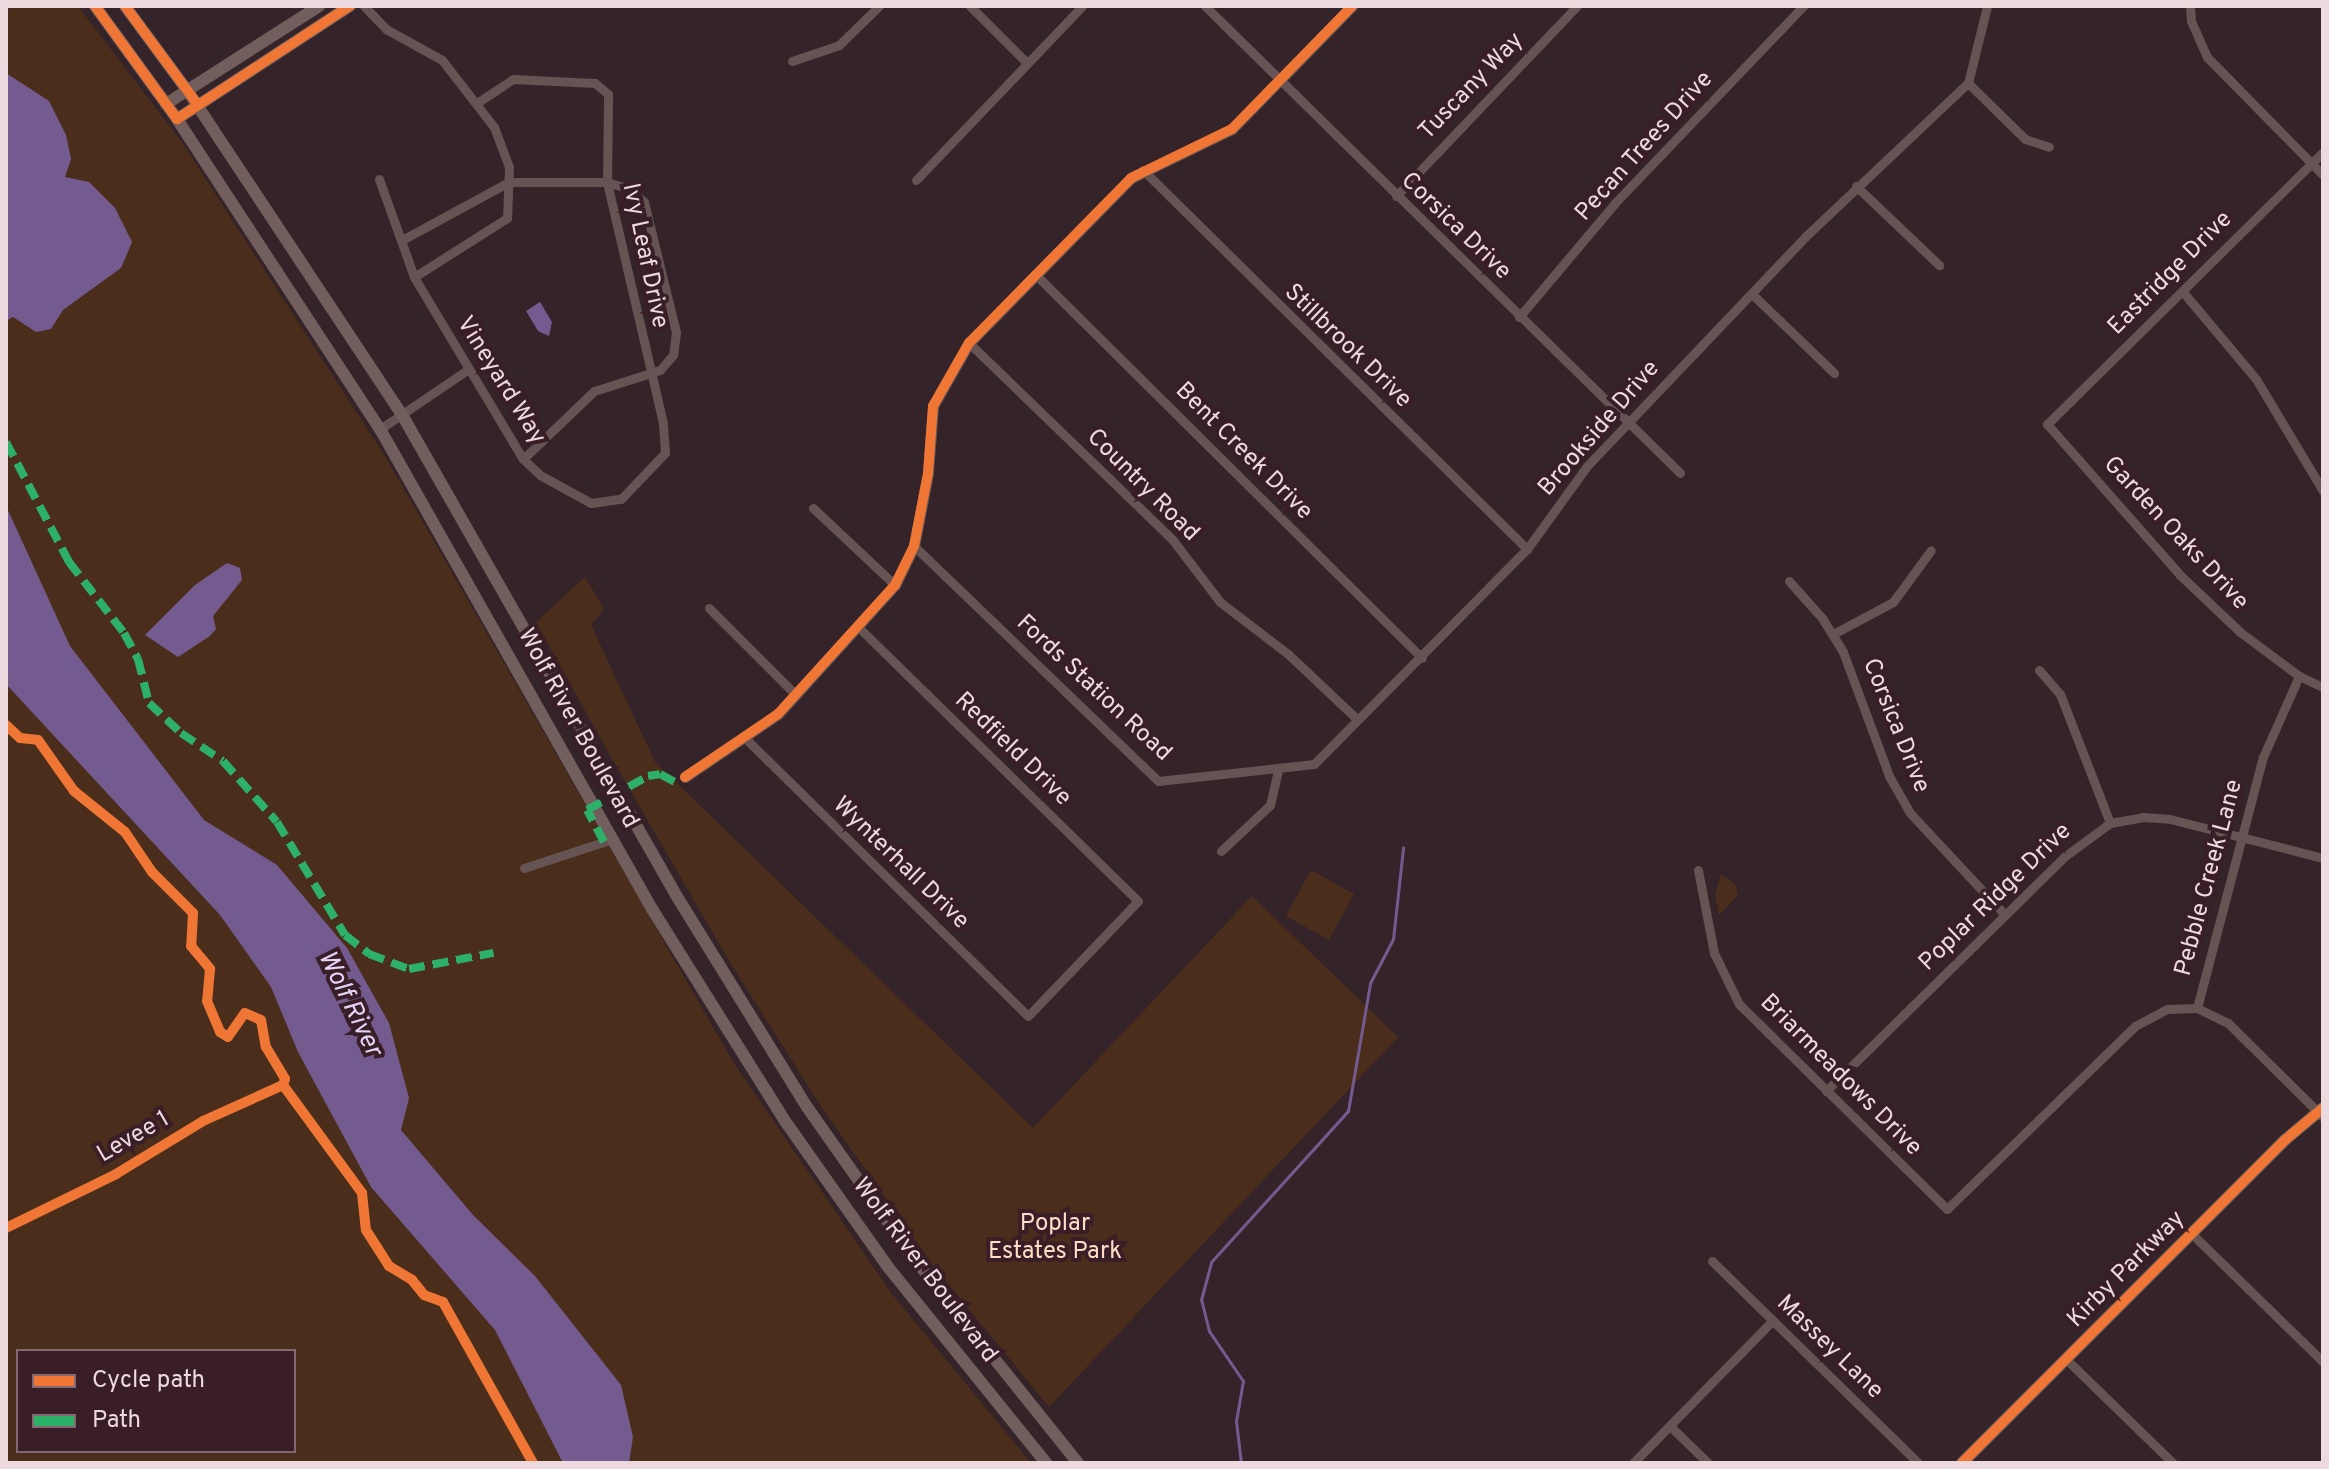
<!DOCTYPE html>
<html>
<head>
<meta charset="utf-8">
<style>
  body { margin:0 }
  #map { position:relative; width:2329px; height:1469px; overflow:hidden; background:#342429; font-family:Overpass,sans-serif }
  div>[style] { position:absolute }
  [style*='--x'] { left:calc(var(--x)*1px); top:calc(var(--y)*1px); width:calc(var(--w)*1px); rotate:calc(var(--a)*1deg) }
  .green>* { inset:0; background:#4a2e1b }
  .water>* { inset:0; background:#745b8f }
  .stream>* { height:3px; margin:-1.5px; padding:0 1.5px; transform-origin:1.5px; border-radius:1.5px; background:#745b8f }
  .minor>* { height:9px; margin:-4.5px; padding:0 4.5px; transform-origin:4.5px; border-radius:4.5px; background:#655453 }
  .tertiary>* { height:11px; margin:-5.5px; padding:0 5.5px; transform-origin:5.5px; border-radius:5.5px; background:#655453 }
  .secondary>* { height:12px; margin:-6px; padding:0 6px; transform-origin:6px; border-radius:6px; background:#725e5c }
  .quiet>* { height:8px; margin-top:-4px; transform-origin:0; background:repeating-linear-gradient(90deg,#2db169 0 16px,transparent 0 24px) }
  .cycleway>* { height:10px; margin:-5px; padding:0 5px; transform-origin:5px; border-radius:5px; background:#f07635 }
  span { translate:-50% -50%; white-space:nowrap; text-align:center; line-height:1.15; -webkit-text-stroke:8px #3a1e27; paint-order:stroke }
  .street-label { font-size:24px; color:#eddadf }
  .park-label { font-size:24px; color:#fedcc5 }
  .water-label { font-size:26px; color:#e3d5f7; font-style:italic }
  .frame { position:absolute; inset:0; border:8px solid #eddadf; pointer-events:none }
  .legend { position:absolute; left:16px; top:1349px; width:280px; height:104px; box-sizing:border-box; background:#3a1e27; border:2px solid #826971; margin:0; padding:10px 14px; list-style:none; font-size:24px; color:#eddadf }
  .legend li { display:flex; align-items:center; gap:16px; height:40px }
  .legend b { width:40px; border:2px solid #826971 }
</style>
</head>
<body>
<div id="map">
  <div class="green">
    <div style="clip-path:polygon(evenodd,6px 6px,78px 6px,183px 144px,386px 458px,733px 1062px,892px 1294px,1031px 1463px,6px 1463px,6px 6px,18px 1351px,294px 1351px,294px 1451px,18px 1451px,18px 1351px)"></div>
    <div style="clip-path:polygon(585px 577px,604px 609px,591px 625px,655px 762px,1033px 1128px,1252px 896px,1398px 1037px,1049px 1407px,932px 1264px,822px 1108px,731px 964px,612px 759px,536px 622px)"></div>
    <div style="clip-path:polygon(1311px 870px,1354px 894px,1329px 940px,1286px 916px)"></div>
    <div style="clip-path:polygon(1721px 874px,1735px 884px,1738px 895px,1719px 915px,1715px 894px)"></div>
  </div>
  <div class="water">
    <div style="clip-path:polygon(6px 73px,49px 101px,66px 135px,71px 159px,65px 177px,89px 182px,115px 208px,132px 242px,121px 268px,63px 310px,51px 329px,36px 332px,13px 317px,6px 321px)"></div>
    <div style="clip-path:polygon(540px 302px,552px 322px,549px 336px,538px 331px,526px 311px)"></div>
    <div style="clip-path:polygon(6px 506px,70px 646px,204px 820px,277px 865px,347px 948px,389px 1023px,409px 1098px,401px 1130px,473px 1215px,535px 1276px,621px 1385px,633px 1437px,629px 1463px,563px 1463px,495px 1330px,371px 1187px,298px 1052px,271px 987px,220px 915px,6px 684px)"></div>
    <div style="clip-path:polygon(227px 563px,240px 568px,242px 580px,213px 616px,216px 629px,210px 636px,178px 657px,145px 635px,195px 585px)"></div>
  </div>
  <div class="stream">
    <div style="--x:1241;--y:1463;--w:42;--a:-96.8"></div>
    <div style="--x:1236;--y:1421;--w:41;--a:-80.1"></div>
    <div style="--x:1243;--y:1381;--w:60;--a:-124.2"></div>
    <div style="--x:1209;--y:1331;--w:32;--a:-104"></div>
    <div style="--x:1201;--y:1300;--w:39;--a:-75"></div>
    <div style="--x:1211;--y:1262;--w:204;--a:-47.8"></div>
    <div style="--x:1348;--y:1111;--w:130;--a:-80.2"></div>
    <div style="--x:1370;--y:983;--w:50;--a:-62.4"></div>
    <div style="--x:1393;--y:939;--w:92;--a:-83.7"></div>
  </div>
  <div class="minor">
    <div style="--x:364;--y:6;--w:32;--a:46"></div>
    <div style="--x:386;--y:29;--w:64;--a:29"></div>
    <div style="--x:442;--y:60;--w:85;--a:52.2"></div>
    <div style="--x:494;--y:127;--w:43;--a:69.4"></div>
    <div style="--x:509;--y:167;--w:51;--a:92.2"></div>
    <div style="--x:507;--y:218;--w:110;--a:147.6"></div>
    <div style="--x:970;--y:6;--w:79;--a:45"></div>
    <div style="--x:1205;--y:6;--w:666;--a:44.51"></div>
    <div style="--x:2190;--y:6;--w:15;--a:86"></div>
    <div style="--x:2191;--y:21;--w:39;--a:66"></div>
    <div style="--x:2207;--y:57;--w:165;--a:45.5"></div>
    <div style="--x:792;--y:61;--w:50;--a:-18.8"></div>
    <div style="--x:839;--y:45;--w:56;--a:-44.3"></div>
    <div style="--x:1968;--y:83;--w:80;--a:44.5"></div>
    <div style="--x:2025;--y:139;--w:25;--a:18"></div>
    <div style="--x:2323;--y:152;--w:388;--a:135.4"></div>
    <div style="--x:2047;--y:424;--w:201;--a:48.6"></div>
    <div style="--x:2180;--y:575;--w:83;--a:43.5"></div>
    <div style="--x:2240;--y:632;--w:74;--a:36.7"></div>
    <div style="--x:2299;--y:676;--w:26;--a:25"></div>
    <div style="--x:1143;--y:170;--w:540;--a:44.62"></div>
    <div style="--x:379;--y:179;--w:104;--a:70.3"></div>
    <div style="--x:414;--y:277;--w:212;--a:59.1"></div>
    <div style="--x:523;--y:459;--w:23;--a:43"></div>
    <div style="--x:540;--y:475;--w:58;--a:28.8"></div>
    <div style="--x:591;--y:503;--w:30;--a:-8"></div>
    <div style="--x:621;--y:499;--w:64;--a:-46.3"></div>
    <div style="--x:665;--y:453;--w:30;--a:-94"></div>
    <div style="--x:663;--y:423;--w:247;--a:-103.1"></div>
    <div style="--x:607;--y:182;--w:88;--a:-89.3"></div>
    <div style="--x:608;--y:94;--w:17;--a:-140"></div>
    <div style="--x:595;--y:83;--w:82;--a:-177.2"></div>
    <div style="--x:513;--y:79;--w:43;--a:146.3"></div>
    <div style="--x:916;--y:180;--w:240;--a:-46.3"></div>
    <div style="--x:1856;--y:186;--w:115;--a:43.6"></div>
    <div style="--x:1396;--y:196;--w:262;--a:-46.4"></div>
    <div style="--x:402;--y:240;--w:122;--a:-28.5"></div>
    <div style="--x:509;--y:182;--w:98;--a:0"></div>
    <div style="--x:607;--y:182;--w:24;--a:17"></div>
    <div style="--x:630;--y:189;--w:19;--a:43"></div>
    <div style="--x:644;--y:202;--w:134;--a:76.2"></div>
    <div style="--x:676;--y:332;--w:23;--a:97"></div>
    <div style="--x:673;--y:355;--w:20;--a:131"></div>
    <div style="--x:660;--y:370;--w:69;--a:162.3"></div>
    <div style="--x:594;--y:391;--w:98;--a:136.2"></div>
    <div style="--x:1035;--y:274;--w:545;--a:44.78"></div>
    <div style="--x:2183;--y:292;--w:114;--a:50"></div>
    <div style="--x:2256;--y:379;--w:131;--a:59.1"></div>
    <div style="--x:1752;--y:294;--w:114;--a:43.9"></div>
    <div style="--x:1519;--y:317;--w:148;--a:-49.9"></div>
    <div style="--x:1614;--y:204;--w:274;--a:-46.3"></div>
    <div style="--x:969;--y:343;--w:282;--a:44"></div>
    <div style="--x:1172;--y:539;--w:79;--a:52.7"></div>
    <div style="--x:1220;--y:602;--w:86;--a:37.4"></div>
    <div style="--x:1288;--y:654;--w:95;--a:43.3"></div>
    <div style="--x:380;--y:429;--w:105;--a:-34.1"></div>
    <div style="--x:813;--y:508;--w:112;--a:43.2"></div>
    <div style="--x:914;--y:546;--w:339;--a:43.9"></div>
    <div style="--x:1158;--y:781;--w:157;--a:-6.2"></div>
    <div style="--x:1314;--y:764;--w:303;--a:-45.3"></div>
    <div style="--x:1527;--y:549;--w:102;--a:-54.1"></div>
    <div style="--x:1587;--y:466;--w:318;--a:-46.4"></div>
    <div style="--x:1806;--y:236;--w:223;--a:-43.4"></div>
    <div style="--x:1968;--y:83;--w:79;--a:-76.1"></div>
    <div style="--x:1789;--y:581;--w:50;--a:48.3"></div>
    <div style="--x:1822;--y:618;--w:40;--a:58"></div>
    <div style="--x:1843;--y:652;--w:132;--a:69.6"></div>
    <div style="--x:1889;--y:776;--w:43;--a:60.4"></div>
    <div style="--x:1910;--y:813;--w:139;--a:47"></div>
    <div style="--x:709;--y:608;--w:123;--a:45"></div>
    <div style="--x:1833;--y:634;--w:68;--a:-28.1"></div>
    <div style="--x:1893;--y:602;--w:64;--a:-53.8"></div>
    <div style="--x:2039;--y:670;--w:32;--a:49"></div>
    <div style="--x:2060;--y:694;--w:138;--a:68.8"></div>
    <div style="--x:746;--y:739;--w:395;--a:44.5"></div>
    <div style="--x:1028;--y:1016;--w:159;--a:-46.3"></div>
    <div style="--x:1138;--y:901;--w:390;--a:-135.6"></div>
    <div style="--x:1221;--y:851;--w:67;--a:-43.2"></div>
    <div style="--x:1270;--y:805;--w:37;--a:-77"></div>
    <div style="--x:524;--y:868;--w:93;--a:-18.2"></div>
    <div style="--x:1698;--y:870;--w:85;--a:79.1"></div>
    <div style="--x:1714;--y:953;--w:57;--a:63.9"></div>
    <div style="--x:1739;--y:1004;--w:292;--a:44.6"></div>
    <div style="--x:1947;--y:1209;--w:262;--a:-44.2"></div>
    <div style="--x:2135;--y:1026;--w:36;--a:-28"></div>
    <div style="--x:2167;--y:1009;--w:30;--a:-2"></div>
    <div style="--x:2197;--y:1008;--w:34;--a:26"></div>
    <div style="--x:2228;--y:1023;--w:134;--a:44.7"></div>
    <div style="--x:2197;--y:1008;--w:260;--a:-75.3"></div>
    <div style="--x:2263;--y:757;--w:89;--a:-66"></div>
    <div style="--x:1826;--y:1091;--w:334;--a:-44.5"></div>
    <div style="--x:2064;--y:857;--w:57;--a:-36.5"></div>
    <div style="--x:2110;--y:823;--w:34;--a:-10"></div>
    <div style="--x:2143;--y:817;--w:27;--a:4"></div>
    <div style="--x:2170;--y:819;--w:158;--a:14.3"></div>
    <div style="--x:2192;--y:1234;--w:183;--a:44.3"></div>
    <div style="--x:1712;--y:1261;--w:289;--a:44.4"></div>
    <div style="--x:2067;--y:1360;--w:148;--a:44.2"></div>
    <div style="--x:1670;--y:1426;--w:53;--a:44.2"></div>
    <div style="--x:1633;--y:1463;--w:200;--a:-45.6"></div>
  </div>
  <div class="tertiary">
    <div style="--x:685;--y:777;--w:112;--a:-34.1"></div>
    <div style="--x:778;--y:714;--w:174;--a:-47.8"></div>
    <div style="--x:895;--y:585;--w:43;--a:-64"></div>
    <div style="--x:914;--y:546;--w:74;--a:-79.1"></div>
    <div style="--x:928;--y:473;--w:67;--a:-85.7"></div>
    <div style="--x:933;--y:406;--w:73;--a:-60.3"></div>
    <div style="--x:969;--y:343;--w:231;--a:-45.5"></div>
    <div style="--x:1131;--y:178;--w:112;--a:-25.9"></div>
    <div style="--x:1232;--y:129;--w:172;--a:-45.7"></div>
  </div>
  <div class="secondary">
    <div style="--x:95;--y:6;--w:140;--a:54"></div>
    <div style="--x:177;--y:119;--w:371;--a:56.8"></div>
    <div style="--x:380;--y:429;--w:552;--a:60.46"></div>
    <div style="--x:652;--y:909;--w:250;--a:57.9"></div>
    <div style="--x:785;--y:1121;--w:179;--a:54.8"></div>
    <div style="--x:888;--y:1267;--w:252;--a:51.1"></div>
    <div style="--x:125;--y:6;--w:104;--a:53.6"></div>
    <div style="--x:187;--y:90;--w:387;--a:56.5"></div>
    <div style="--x:401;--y:413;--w:555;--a:60.29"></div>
    <div style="--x:676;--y:895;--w:249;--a:58.3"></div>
    <div style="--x:807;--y:1107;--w:177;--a:54.9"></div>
    <div style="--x:909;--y:1252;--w:270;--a:51.3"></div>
    <div style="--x:166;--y:104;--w:182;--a:-32.6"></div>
    <div style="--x:177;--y:119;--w:207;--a:-33.2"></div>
    <div style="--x:1962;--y:1463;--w:457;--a:-45"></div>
    <div style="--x:2285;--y:1140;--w:50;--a:-40.1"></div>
  </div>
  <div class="quiet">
    <div style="--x:6;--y:442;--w:136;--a:62.3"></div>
    <div style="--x:69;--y:562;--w:90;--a:52.2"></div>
    <div style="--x:124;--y:633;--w:30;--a:62"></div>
    <div style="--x:138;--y:659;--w:45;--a:76"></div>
    <div style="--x:149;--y:703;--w:44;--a:43.2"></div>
    <div style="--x:181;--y:733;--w:50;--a:33.7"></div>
    <div style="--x:223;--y:761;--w:81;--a:48.5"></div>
    <div style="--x:277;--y:822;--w:132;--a:59"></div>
    <div style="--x:345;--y:935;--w:31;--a:38"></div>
    <div style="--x:369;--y:954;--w:43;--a:20.6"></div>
    <div style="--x:409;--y:969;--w:86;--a:-10.8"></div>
    <div style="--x:604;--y:842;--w:36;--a:-118"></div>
    <div style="--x:587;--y:810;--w:70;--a:-29.1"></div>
    <div style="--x:648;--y:776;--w:12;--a:-9"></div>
    <div style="--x:660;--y:774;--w:19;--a:28"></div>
  </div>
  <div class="cycleway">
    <div style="--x:95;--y:6;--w:140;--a:54"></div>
    <div style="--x:177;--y:119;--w:207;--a:-33.2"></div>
    <div style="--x:125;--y:6;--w:123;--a:53.6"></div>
    <div style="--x:6;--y:725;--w:19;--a:43"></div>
    <div style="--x:20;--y:738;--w:18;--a:6"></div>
    <div style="--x:38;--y:740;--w:62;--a:54.8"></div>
    <div style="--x:74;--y:791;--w:65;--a:38.8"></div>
    <div style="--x:125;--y:832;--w:48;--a:56"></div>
    <div style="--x:152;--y:872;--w:58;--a:45"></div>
    <div style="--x:193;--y:913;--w:33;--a:93"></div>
    <div style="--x:191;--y:946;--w:30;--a:50"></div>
    <div style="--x:210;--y:969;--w:32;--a:95"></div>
    <div style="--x:207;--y:1001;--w:34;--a:67"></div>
    <div style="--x:220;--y:1032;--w:9;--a:32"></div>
    <div style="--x:228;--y:1037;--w:29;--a:-55"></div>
    <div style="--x:245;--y:1013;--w:17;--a:24"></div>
    <div style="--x:261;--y:1020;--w:27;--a:80"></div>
    <div style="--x:266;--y:1047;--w:37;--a:59"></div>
    <div style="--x:285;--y:1079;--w:6;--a:108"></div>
    <div style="--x:283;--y:1085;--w:134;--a:53.8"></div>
    <div style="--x:362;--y:1193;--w:37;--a:84"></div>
    <div style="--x:366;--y:1230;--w:43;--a:57.4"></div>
    <div style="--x:389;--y:1266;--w:27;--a:31"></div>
    <div style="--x:412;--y:1280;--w:19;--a:51"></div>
    <div style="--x:424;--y:1295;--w:20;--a:20"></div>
    <div style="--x:443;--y:1302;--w:184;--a:60.8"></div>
    <div style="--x:685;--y:777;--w:112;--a:-34.1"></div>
    <div style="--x:778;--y:714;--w:174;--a:-47.8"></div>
    <div style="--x:895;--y:585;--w:43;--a:-64"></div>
    <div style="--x:914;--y:546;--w:74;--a:-79.1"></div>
    <div style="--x:928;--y:473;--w:67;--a:-85.7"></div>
    <div style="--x:933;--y:406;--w:73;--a:-60.3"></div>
    <div style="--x:969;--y:343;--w:231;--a:-45.5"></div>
    <div style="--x:1131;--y:178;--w:112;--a:-25.9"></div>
    <div style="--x:1232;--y:129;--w:172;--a:-45.7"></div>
    <div style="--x:6;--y:1228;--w:123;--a:-26.1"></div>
    <div style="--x:116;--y:1174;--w:102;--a:-31.3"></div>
    <div style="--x:203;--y:1121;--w:88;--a:-24.2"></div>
    <div style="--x:1962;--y:1463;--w:457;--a:-45"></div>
    <div style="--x:2285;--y:1140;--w:50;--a:-40.1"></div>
  </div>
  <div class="street-label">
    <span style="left:1472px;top:87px;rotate:-46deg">Tuscany Way</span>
    <span style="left:1645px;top:147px;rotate:-48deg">Pecan Trees Drive</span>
    <span style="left:1455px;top:227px;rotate:44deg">Corsica Drive</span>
    <span style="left:644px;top:256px;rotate:78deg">Ivy Leaf Drive</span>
    <span style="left:2171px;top:274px;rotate:-45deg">Eastridge Drive</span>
    <span style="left:1347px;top:347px;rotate:44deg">Stillbrook Drive</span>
    <span style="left:500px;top:381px;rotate:58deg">Vineyard Way</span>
    <span style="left:1600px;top:429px;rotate:-49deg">Brookside Drive</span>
    <span style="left:1243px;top:452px;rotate:45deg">Bent Creek Drive</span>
    <span style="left:1142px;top:486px;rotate:45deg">Country Road</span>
    <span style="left:2175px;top:534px;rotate:47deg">Garden Oaks Drive</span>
    <span style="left:1093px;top:689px;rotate:43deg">Fords Station Road</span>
    <span style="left:1895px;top:726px;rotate:68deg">Corsica Drive</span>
    <span style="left:577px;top:729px;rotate:61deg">Wolf River Boulevard</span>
    <span style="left:1012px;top:750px;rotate:44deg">Redfield Drive</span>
    <span style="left:900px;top:864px;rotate:44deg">Wynterhall Drive</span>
    <span style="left:2210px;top:878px;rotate:-75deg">Pebble Creek Lane</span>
    <span style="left:1996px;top:898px;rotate:-44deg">Poplar Ridge Drive</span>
    <span style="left:1840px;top:1076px;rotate:45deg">Briarmeadows Drive</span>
    <span style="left:134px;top:1138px;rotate:-30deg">Levee 1</span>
    <span style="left:2127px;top:1270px;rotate:-45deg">Kirby Parkway</span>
    <span style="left:924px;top:1271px;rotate:53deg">Wolf River Boulevard</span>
    <span style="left:1829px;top:1348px;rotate:44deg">Massey Lane</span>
  </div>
  <div class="park-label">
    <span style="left:1055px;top:1239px">Poplar<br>Estates Park</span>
  </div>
  <div class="water-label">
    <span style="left:349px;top:1004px;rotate:64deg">Wolf River</span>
  </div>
  <div class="frame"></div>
  <ul class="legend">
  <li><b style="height:10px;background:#f07635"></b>Cycle path</li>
  <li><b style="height:10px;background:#2db169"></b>Path</li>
  </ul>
</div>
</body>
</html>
